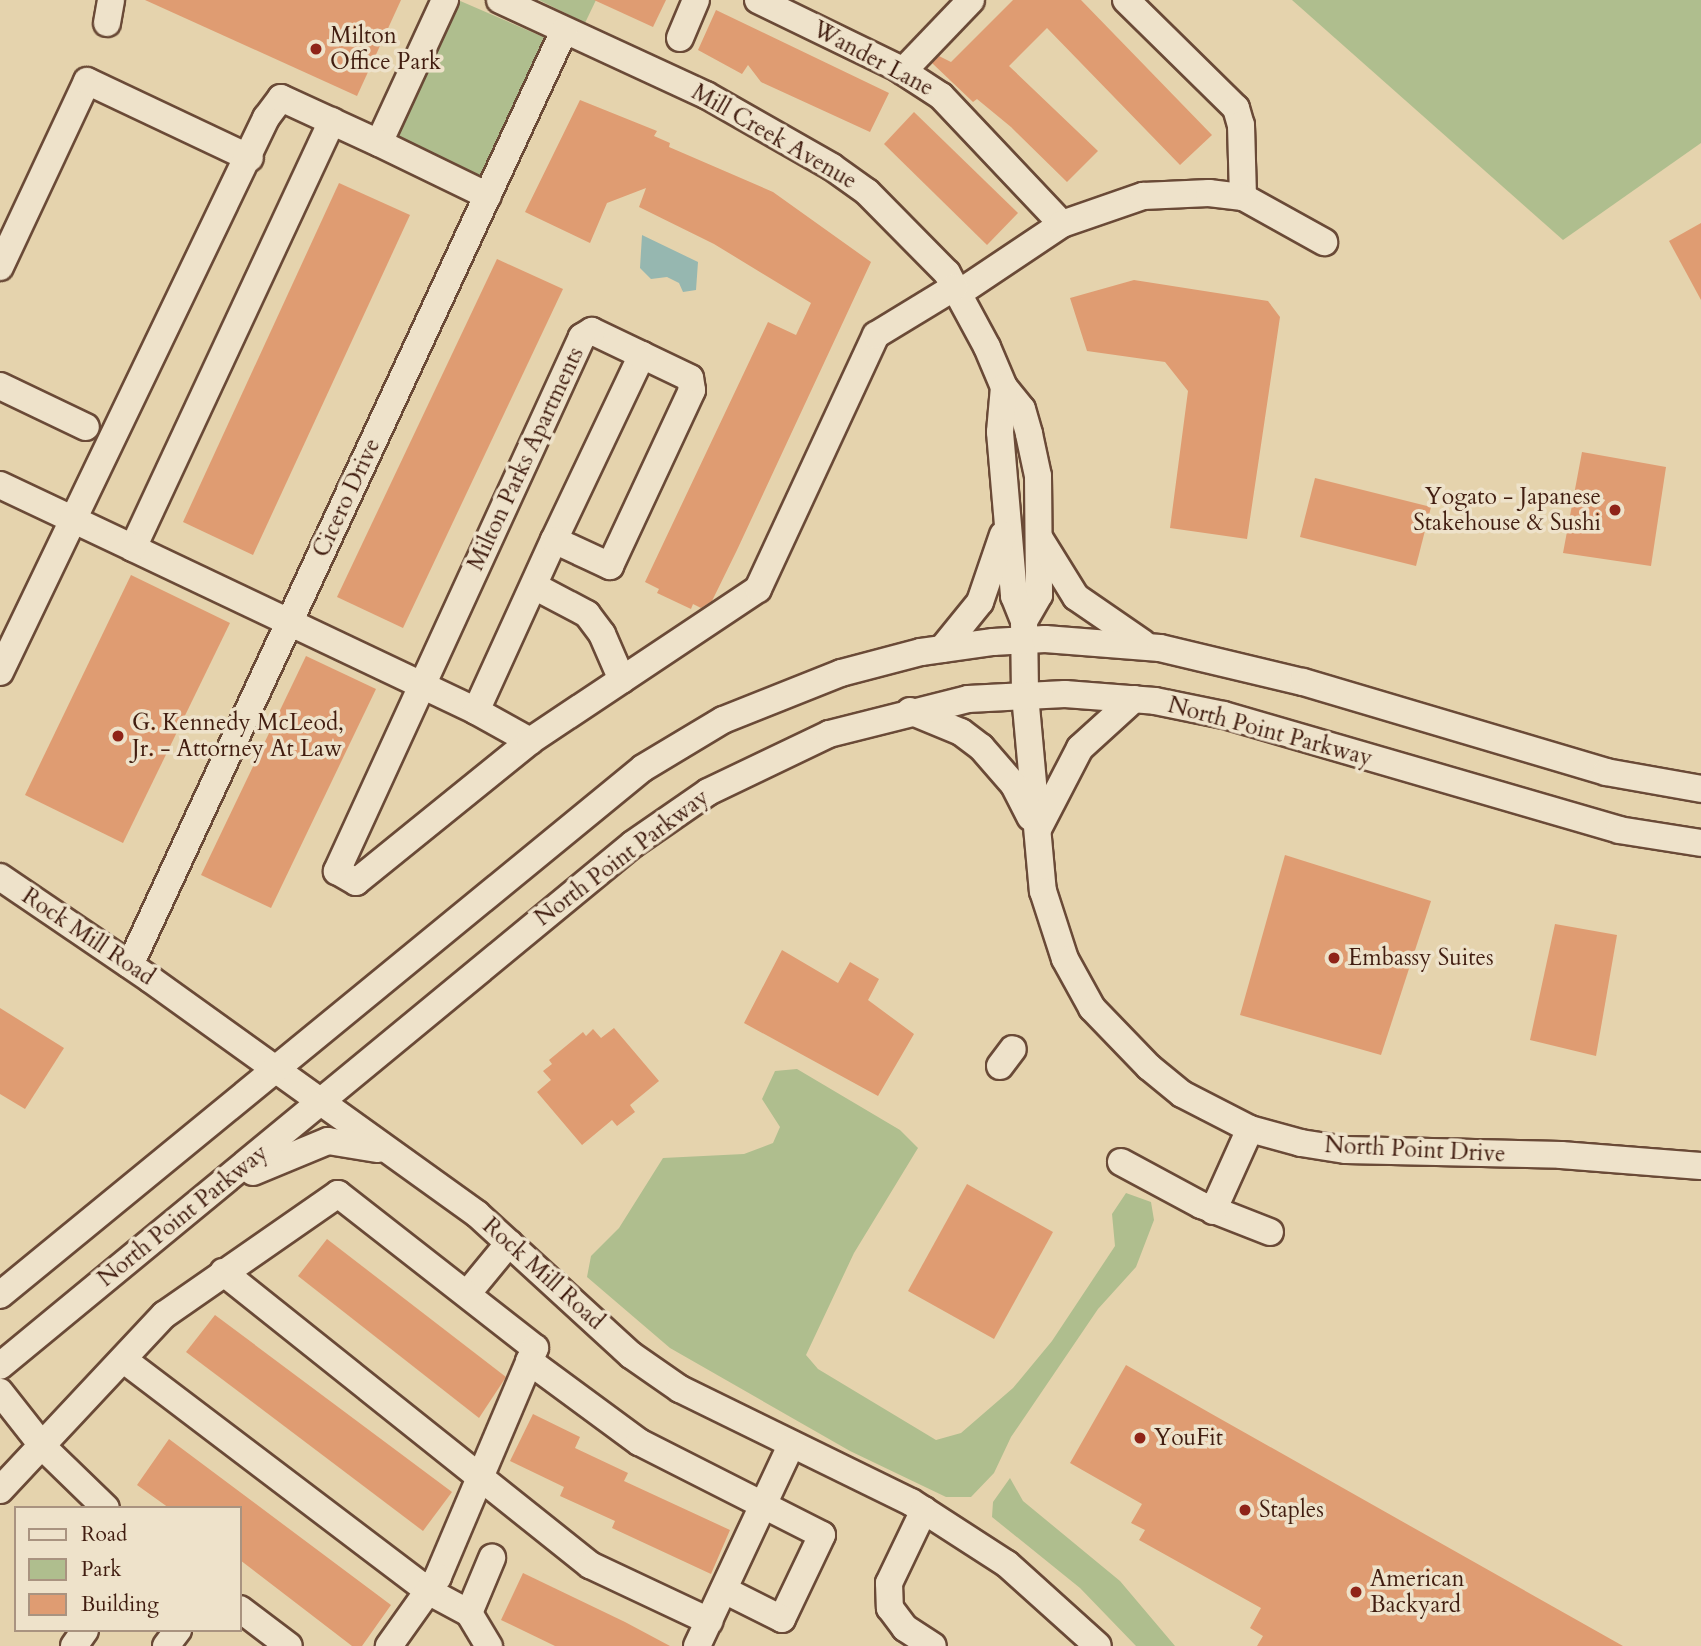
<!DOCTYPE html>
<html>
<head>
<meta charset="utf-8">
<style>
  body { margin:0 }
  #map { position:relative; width:1701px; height:1646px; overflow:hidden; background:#e5d3ad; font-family:Cardo,serif }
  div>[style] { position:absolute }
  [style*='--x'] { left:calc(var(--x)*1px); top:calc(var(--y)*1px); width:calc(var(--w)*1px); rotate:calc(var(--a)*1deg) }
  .green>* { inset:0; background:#afbe8e }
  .water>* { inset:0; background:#96b7b0 }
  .building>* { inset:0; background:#df9c72 }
  .roads { filter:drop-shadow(2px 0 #6a4a37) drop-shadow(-2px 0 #6a4a37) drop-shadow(0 2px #6a4a37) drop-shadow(0 -2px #6a4a37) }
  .minor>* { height:26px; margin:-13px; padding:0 13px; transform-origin:13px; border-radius:13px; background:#eee2ca }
  .dots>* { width:19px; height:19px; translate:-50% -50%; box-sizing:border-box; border:4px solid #eee2ca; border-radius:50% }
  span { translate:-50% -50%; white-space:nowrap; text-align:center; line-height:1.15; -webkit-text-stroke:7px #eee2ca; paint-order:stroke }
  .poi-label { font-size:23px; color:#411d10 }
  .left { translate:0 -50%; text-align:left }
  .right { translate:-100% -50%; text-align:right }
  .street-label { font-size:23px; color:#411d10 }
  .legend { position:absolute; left:14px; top:1506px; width:228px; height:126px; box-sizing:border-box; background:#eee2ca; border:2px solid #a99380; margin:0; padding:9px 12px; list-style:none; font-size:21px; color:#411d10 }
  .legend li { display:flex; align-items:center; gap:14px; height:35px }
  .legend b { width:35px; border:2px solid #a99380 }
</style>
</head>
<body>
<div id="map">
  <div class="green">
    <div style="clip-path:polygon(458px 0,550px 40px,484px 183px,393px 141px)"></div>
    <div style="clip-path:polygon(539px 0,596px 0,585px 23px)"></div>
    <div style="clip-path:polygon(1292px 0,1701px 0,1701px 143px,1563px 240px)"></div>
    <div style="clip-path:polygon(797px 1069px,900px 1130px,918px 1148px,854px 1253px,806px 1355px,818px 1369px,936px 1440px,961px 1433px,1013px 1388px,1052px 1341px,1115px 1246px,1112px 1214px,1126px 1193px,1151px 1202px,1154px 1220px,1136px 1267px,1098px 1309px,1011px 1437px,994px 1473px,971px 1497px,946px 1497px,850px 1451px,670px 1348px,587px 1277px,591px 1256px,619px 1228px,663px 1158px,744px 1154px,773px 1143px,780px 1127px,762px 1099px,775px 1071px)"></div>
    <div style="clip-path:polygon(1010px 1478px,1023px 1501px,1120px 1581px,1175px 1646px,1136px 1646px,1080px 1588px,992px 1517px,993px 1502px)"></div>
  </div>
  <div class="water">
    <div style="clip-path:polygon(642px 235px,698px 262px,696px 290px,683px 292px,679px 283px,667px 277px,651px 279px,640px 268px)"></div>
  </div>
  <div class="building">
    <div style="clip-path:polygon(145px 0,401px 0,357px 96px)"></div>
    <div style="clip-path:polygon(594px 0,666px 0,653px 27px)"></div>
    <div style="clip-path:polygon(1013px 0,1081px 0,1212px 135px,1180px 165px,1047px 28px,1009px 66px,1098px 151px,1067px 182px,1011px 127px,977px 99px,973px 102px,932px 63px,939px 56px,951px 62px)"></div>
    <div style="clip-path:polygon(716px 10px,889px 93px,870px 132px,761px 82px,748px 65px,742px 74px,698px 50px)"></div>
    <div style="clip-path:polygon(580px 100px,657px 131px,654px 136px,670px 143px,669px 147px,773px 192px,871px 262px,737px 550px,712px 601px,701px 608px,693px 604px,691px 609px,657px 593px,659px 589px,645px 582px,768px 322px,796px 335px,811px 303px,714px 244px,639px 207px,646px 188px,607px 203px,590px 243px,525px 212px)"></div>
    <div style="clip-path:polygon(914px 112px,1018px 213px,987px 245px,884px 144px)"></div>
    <div style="clip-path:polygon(339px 183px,410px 215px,253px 555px,183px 522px)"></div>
    <div style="clip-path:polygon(1701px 223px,1701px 300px,1669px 241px)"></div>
    <div style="clip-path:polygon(497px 259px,563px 289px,403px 628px,337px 597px)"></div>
    <div style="clip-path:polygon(1134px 280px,1268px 301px,1280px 317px,1247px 539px,1170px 528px,1188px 391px,1165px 362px,1087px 351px,1070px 298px)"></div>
    <div style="clip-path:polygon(1582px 452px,1666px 467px,1651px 566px,1563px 553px)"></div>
    <div style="clip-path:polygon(1315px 478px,1431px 507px,1416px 566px,1300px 537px)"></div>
    <div style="clip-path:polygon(131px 575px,230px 623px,123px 843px,25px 795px)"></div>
    <div style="clip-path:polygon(306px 656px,376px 689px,271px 908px,201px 875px)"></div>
    <div style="clip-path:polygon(1285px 855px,1431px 901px,1381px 1055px,1240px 1015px)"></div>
    <div style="clip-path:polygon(1555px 924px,1617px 935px,1596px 1056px,1530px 1040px)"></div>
    <div style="clip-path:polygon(782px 950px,838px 983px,850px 962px,879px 979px,868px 1000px,914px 1034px,878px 1096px,744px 1023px)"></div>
    <div style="clip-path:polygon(0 1008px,64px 1048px,25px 1109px,0 1094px)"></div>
    <div style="clip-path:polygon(614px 1028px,659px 1081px,630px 1105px,635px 1112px,617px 1126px,612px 1120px,582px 1145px,537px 1092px,551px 1080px,543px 1071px,552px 1064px,549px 1060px,583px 1032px,586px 1036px,593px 1029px,601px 1038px)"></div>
    <div style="clip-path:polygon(967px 1184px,1053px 1232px,994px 1339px,908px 1291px)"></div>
    <div style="clip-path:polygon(327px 1239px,506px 1377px,479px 1418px,298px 1276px)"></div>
    <div style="clip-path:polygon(215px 1315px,452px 1492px,423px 1531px,186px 1352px)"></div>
    <div style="clip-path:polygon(1126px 1365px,1210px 1413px,1623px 1646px,1257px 1646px,1263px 1636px,1250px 1628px,1261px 1608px,1139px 1540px,1145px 1530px,1131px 1523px,1142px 1504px,1070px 1463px)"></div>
    <div style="clip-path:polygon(533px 1414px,580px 1437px,575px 1448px,628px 1473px,624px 1481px,730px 1530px,711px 1574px,612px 1528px,615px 1521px,560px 1496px,564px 1487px,510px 1461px)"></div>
    <div style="clip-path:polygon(169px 1439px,391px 1605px,362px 1646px,352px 1646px,240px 1560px,240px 1508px,169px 1508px,137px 1485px)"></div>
    <div style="clip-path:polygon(523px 1573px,625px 1622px,670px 1646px,555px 1646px,501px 1620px)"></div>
  </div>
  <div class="roads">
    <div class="minor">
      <div style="--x:445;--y:0;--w:157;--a:114.8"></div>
      <div style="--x:379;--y:143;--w:121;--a:25.9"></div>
      <div style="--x:500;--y:0;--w:227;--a:24.8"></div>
      <div style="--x:706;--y:95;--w:145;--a:29.7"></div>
      <div style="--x:832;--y:167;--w:43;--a:35.5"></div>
      <div style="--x:867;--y:192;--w:114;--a:45.4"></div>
      <div style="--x:947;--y:273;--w:84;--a:61.6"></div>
      <div style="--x:987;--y:347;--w:43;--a:67"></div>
      <div style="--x:1004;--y:387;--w:28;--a:51"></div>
      <div style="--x:1022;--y:409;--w:26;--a:74"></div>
      <div style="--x:1029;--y:434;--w:43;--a:77.9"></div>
      <div style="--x:1038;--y:476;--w:119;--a:89.5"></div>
      <div style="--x:1039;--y:595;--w:30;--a:120"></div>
      <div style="--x:758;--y:0;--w:156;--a:25.9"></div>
      <div style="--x:898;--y:68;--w:51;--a:33.1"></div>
      <div style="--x:941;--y:96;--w:176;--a:46.6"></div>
      <div style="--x:1126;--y:0;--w:154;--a:44.5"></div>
      <div style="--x:1236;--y:108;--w:18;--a:74"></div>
      <div style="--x:1241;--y:125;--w:72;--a:88.4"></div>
      <div style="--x:107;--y:23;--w:23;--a:-80"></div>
      <div style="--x:680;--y:38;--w:41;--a:-67.2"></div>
      <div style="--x:903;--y:71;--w:98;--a:-46.2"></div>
      <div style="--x:332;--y:121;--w:471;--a:115"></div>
      <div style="--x:133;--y:548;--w:380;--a:25.4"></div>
      <div style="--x:476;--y:711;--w:62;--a:29.1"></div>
      <div style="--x:0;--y:267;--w:205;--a:-64.9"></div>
      <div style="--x:87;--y:81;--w:180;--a:25.3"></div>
      <div style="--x:959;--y:293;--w:124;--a:-33.8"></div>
      <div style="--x:1062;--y:224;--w:86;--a:-19.1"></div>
      <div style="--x:1143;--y:196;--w:66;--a:-2.6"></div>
      <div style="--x:1209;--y:193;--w:34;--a:7"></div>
      <div style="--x:1243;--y:197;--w:93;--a:29.1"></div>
      <div style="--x:0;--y:386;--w:95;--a:25.5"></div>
      <div style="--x:1004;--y:387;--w:45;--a:95.1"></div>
      <div style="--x:1000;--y:432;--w:165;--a:85.1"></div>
      <div style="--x:1014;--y:596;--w:27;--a:68"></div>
      <div style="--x:1024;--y:621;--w:74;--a:89.2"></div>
      <div style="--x:1025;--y:695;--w:197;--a:84.8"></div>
      <div style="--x:1043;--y:891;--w:71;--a:72.1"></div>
      <div style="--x:1065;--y:959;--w:56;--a:61.1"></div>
      <div style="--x:1092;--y:1008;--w:82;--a:46"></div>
      <div style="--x:1149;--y:1067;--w:43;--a:39.3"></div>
      <div style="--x:1182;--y:1094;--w:76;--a:27.2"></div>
      <div style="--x:1250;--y:1129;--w:53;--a:15.4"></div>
      <div style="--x:1301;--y:1143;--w:46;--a:8.8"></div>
      <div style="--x:1346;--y:1150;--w:215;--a:1.3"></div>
      <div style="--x:1561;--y:1155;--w:140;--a:4.5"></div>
      <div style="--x:0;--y:485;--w:147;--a:25.3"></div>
      <div style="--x:1040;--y:539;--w:68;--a:58.2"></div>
      <div style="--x:1076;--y:597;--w:81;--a:34.5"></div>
      <div style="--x:554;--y:540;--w:205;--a:-64.6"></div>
      <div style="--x:534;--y:586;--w:60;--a:27.8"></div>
      <div style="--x:587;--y:614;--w:25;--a:53"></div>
      <div style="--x:602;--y:634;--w:50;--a:66.5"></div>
      <div style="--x:942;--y:649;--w:60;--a:-51"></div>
      <div style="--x:980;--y:602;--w:71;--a:-71.1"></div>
      <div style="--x:0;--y:672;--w:615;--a:-64.35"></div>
      <div style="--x:266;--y:118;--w:25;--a:-53"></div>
      <div style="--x:281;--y:98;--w:108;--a:24.7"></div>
      <div style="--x:476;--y:711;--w:188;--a:-65.5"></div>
      <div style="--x:554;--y:540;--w:62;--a:24.9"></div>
      <div style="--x:610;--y:566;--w:194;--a:-65"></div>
      <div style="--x:692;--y:390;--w:12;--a:-99"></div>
      <div style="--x:690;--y:378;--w:109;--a:-154.4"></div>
      <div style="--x:592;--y:331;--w:12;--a:149"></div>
      <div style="--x:582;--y:337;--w:588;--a:114.65"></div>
      <div style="--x:337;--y:871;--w:22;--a:30"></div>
      <div style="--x:356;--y:882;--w:224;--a:-39"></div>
      <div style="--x:530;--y:741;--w:274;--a:-33.7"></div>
      <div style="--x:758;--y:589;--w:280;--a:-65.1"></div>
      <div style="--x:876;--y:335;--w:92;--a:-31.3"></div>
      <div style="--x:910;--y:711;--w:55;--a:22.4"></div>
      <div style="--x:961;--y:732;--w:25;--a:37"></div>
      <div style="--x:981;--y:747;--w:50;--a:49"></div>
      <div style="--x:1014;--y:785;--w:36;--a:63"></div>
      <div style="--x:1038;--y:829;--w:91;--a:-62.6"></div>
      <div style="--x:1080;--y:748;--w:73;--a:-42.2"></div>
      <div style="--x:0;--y:877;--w:181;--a:34.2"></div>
      <div style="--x:150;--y:979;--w:403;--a:35.7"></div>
      <div style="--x:477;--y:1214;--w:209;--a:42.5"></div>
      <div style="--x:631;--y:1355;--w:60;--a:34.8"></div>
      <div style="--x:680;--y:1389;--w:257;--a:26.1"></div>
      <div style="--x:911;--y:1502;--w:114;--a:32.9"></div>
      <div style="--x:1007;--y:1564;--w:122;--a:42"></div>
      <div style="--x:130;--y:965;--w:1030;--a:-65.08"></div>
      <div style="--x:1000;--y:1066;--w:21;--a:-53"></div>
      <div style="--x:1121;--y:1162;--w:91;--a:28.3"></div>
      <div style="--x:1201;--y:1205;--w:74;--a:21.4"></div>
      <div style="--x:253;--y:1172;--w:81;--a:-22.5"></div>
      <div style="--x:328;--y:1141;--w:51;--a:9.1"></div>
      <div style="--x:1213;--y:1211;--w:90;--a:-65.7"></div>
      <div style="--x:223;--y:1272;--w:470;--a:38.6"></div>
      <div style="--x:590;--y:1565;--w:132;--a:25.2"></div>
      <div style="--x:467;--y:1294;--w:66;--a:-50.5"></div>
      <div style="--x:0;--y:1295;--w:831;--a:-39.34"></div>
      <div style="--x:643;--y:768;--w:93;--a:-31"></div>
      <div style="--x:723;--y:720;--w:127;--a:-21.7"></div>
      <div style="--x:841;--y:673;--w:83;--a:-14.7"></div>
      <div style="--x:921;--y:652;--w:73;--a:-7.9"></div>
      <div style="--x:993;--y:642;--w:52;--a:-3.3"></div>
      <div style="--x:1045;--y:639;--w:115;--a:4.5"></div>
      <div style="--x:1160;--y:648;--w:147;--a:13.4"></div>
      <div style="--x:1303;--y:682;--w:316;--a:16.5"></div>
      <div style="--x:1606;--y:772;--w:97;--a:10.1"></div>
      <div style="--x:124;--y:1360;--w:382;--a:37.2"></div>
      <div style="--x:428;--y:1591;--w:47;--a:28.2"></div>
      <div style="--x:469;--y:1613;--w:39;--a:59"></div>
      <div style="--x:529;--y:1361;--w:137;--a:36.4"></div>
      <div style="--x:639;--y:1442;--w:205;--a:26.9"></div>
      <div style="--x:822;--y:1535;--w:93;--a:115.5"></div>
      <div style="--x:782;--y:1619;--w:65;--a:-153.4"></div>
      <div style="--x:0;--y:1366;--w:820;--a:-39.51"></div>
      <div style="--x:633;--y:844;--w:91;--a:-34.7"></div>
      <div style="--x:708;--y:792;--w:134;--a:-25.6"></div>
      <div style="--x:829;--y:734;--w:143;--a:-14.1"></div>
      <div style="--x:968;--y:699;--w:97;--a:-3"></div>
      <div style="--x:1065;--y:694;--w:90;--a:4.4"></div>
      <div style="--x:1155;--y:701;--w:70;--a:11.5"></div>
      <div style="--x:1224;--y:715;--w:411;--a:16.2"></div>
      <div style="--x:1619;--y:830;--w:83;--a:9"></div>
      <div style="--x:0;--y:1392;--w:71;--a:51.8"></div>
      <div style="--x:44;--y:1448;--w:86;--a:44.1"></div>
      <div style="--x:0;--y:1490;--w:240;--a:-46.9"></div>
      <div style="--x:164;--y:1315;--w:212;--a:-34.8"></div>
      <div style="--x:338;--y:1194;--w:250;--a:38"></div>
      <div style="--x:535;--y:1348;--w:249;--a:113"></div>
      <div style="--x:438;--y:1577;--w:85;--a:125.4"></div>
      <div style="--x:924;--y:1510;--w:81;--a:115.6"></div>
      <div style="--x:889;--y:1583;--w:25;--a:88"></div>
      <div style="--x:890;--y:1608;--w:25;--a:53"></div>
      <div style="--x:905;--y:1628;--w:33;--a:33"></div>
      <div style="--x:240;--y:1609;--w:61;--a:37.1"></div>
      <div style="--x:469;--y:1613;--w:60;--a:-67.3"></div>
      <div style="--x:74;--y:1646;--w:19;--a:-55"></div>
      <div style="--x:166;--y:1646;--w:20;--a:-53"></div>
      <div style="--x:697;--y:1646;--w:222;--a:-64.9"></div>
    </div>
  </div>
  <div class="dots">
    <div style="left:316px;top:49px;background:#8f2418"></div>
    <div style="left:1615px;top:510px;background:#8f2418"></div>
    <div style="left:118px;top:736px;background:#8f2418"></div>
    <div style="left:1334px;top:958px;background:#8f2418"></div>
    <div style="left:1140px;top:1438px;background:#8f2418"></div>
    <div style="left:1245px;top:1510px;background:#8f2418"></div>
    <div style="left:1356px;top:1592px;background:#8f2418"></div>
  </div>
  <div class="poi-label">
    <span class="left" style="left:330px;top:49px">Milton<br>Office Park</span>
    <span class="right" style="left:1601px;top:510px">Yogato - Japanese<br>Stakehouse &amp; Sushi</span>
    <span class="left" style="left:132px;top:736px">G. Kennedy McLeod,<br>Jr. - Attorney At Law</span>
    <span class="left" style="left:1348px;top:958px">Embassy Suites</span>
    <span class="left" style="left:1154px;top:1438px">YouFit</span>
    <span class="left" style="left:1259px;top:1510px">Staples</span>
    <span class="left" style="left:1370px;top:1592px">American<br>Backyard</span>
  </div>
  <div class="street-label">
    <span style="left:873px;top:59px;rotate:28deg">Wander Lane</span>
    <span style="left:774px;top:137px;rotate:30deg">Mill Creek Avenue</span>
    <span style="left:526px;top:459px;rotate:-65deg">Milton Parks Apartments</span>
    <span style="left:347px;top:498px;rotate:-65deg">Cicero Drive</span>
    <span style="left:1270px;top:732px;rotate:15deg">North Point Parkway</span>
    <span style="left:622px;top:858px;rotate:-37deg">North Point Parkway</span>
    <span style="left:88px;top:937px;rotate:34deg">Rock Mill Road</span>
    <span style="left:1415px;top:1150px;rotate:3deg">North Point Drive</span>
    <span style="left:183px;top:1216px;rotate:-39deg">North Point Parkway</span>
    <span style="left:543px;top:1274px;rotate:42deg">Rock Mill Road</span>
  </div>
  <ul class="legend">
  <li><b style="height:9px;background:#eee2ca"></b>Road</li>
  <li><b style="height:19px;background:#afbe8e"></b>Park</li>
  <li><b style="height:19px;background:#df9c72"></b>Building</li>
  </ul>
</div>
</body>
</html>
